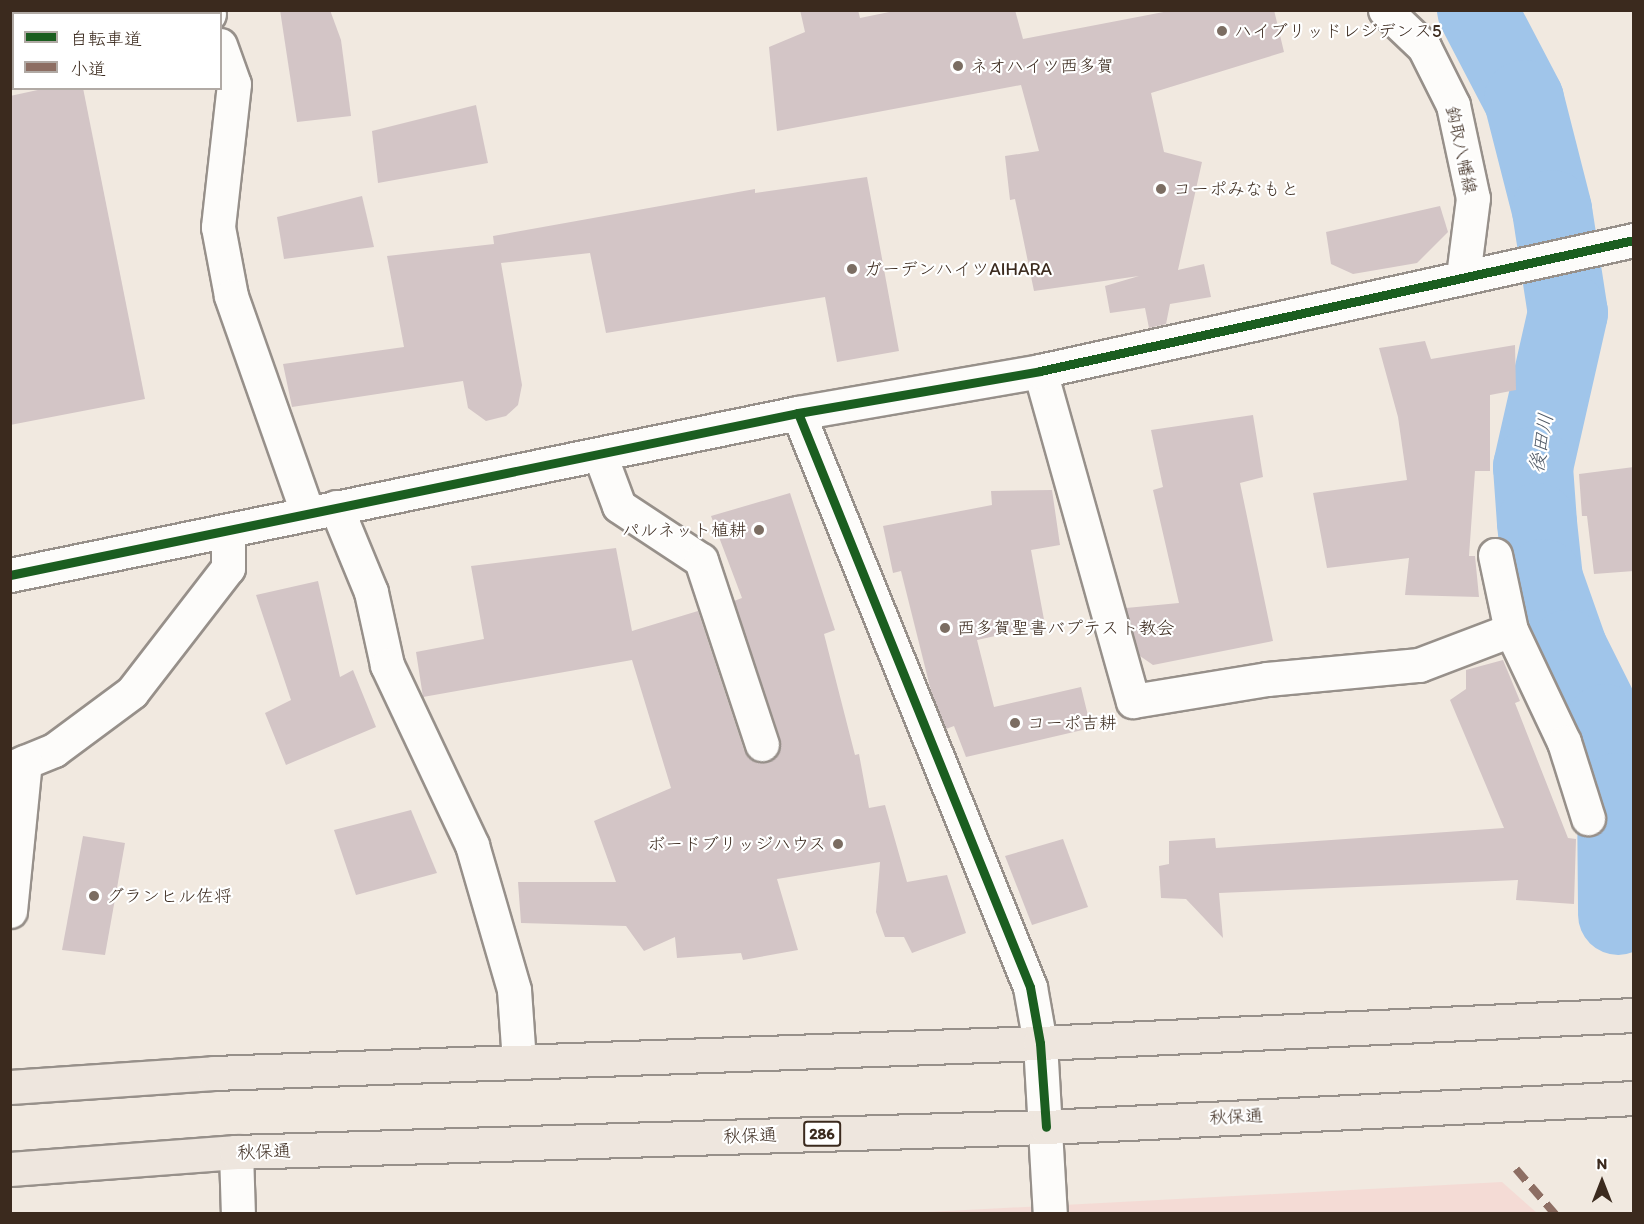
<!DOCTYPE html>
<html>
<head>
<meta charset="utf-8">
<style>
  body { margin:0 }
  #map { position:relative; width:1644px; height:1224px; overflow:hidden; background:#f1e9e0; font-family:Itim,"Klee One",sans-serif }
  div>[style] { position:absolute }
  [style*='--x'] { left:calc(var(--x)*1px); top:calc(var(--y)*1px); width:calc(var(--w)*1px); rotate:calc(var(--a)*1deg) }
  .built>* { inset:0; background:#f4dbd5 }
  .river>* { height:80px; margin:-40px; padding:0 40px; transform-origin:40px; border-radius:40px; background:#a0c5ea }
  .building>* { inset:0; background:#d3c5c6 }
  .roads { filter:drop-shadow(2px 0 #97908a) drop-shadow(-2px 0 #97908a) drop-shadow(0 2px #97908a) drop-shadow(0 -2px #97908a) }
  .minor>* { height:33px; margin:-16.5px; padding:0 16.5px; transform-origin:16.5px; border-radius:16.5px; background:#fdfcfa }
  .highway>* { height:33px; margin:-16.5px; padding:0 16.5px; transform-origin:16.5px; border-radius:16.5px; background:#eee6de }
  .quiet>* { height:8px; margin-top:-4px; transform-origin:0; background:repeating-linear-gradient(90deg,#8d6e63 0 15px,transparent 0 23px) }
  .cycleway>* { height:9px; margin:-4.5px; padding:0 4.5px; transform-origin:4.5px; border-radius:4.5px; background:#1b5e20 }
  .dots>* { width:16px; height:16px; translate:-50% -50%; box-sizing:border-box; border:3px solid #fff; border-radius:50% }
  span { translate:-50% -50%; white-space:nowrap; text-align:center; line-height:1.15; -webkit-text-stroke:4.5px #fff; paint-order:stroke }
  .shield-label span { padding:2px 4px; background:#fff; border:2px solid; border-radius:4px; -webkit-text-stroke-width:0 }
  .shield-label { font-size:16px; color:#3b2a1e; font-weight:700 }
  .poi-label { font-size:18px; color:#3b2a1e }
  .left { translate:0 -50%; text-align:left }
  .right { translate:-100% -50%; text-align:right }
  .street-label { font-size:18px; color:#3b2a1e }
  .water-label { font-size:20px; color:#525b67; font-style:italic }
  .frame { position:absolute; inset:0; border:12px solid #3b2a1e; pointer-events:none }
  .legend { position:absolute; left:12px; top:12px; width:210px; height:78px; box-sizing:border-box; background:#fff; border:2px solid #b1aaa5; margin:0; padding:8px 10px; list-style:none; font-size:18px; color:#3b2a1e }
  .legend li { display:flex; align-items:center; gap:12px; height:30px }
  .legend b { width:30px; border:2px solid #b1aaa5 }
  .north { position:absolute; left:1572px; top:1152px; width:60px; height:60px; -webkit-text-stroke:4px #fff; paint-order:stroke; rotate:0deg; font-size:16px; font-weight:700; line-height:24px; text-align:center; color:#3b2a1e }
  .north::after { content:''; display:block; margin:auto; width:21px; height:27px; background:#3b2a1e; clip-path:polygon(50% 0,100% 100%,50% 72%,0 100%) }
</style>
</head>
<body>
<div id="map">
  <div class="built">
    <div style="clip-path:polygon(1502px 1182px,1537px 1213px,890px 1214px)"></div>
  </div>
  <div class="river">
    <div style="--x:1477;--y:10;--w:102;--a:62.4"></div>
    <div style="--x:1524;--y:100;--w:114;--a:75.7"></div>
    <div style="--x:1552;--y:210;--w:104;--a:81.2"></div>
    <div style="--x:1568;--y:313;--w:158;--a:102.8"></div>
    <div style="--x:1533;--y:467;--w:56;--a:85.9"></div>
    <div style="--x:1537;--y:523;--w:56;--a:83.9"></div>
    <div style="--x:1543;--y:579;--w:75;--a:70.6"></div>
    <div style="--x:1568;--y:650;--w:83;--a:63.4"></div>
    <div style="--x:1605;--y:724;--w:70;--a:80.1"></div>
    <div style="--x:1617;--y:793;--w:122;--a:89.5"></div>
  </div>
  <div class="building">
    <div style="clip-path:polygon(280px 10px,330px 10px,341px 40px,351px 116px,297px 122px)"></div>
    <div style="clip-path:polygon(800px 10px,858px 10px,860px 18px,899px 10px,1015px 10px,1023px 39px,1174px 10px,1274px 10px,1284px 52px,1151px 93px,1164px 152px,1202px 162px,1178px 270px,1204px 264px,1211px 297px,1170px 304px,1166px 324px,1149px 328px,1145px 308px,1110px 313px,1105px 286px,1139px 276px,1034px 291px,1015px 199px,1010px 200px,1005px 156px,1039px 151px,1021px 85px,777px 131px,769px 47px,805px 32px)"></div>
    <div style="clip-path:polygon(47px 88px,83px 88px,145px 399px,10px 425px,10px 96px)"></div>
    <div style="clip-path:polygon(476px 105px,488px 163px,378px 183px,372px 131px)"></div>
    <div style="clip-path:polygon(867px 177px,899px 351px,837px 362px,825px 297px,606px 333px,590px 253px,501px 263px,522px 385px,518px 405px,506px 416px,486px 421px,468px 408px,463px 381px,292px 407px,283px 364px,404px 347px,387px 256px,494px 244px,493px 236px,755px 189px,755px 193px)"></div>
    <div style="clip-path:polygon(362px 196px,374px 247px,284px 259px,277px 217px)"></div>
    <div style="clip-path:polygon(1440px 206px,1448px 232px,1417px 263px,1353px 274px,1331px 264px,1326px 232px)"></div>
    <div style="clip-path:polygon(1425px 341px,1431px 359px,1515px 345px,1516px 390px,1490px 395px,1490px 471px,1475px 471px,1469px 556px,1475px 556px,1479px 597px,1405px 595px,1409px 558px,1327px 568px,1313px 493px,1407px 480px,1398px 417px,1379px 348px)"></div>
    <div style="clip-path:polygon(1253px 415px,1263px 477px,1240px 483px,1273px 641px,1153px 665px,1140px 656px,1126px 608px,1179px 603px,1153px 490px,1163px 487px,1151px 430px)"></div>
    <div style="clip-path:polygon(1634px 467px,1634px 571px,1594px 574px,1587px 516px,1582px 516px,1579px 474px)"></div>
    <div style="clip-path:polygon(1052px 490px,1060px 545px,1031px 550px,1045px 625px,977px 640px,994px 707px,1081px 687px,1091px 728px,966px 757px,954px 726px,946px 729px,932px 695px,901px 571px,893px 573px,883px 526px,992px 505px,991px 491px)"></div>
    <div style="clip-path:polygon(790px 493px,835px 630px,824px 634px,855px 755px,859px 754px,869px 808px,885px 805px,907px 882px,947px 875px,966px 933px,912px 953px,904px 937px,885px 937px,876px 912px,880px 862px,777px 879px,798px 950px,743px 960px,741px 953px,677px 958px,675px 937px,644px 951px,626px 926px,521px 923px,518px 882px,616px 882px,594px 821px,671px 788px,632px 660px,423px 697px,416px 652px,484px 639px,471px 566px,616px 548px,632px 631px,698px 611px,744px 750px,758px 762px,768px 762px,780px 748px,780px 738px,734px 601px,742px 598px,711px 516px)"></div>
    <div style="clip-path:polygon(318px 581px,340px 677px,353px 670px,376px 727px,286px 765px,265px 713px,291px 700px,256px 595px)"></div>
    <div style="clip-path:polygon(1503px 660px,1520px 701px,1515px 703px,1568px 838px,1576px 839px,1574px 904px,1516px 900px,1518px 880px,1219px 893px,1223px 938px,1186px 899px,1161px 898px,1159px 866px,1169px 864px,1169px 841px,1215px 838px,1216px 848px,1504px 828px,1450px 700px,1466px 689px,1466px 670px)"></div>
    <div style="clip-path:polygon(411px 810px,437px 873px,356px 895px,334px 830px)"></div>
    <div style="clip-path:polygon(83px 836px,125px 843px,105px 955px,62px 950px)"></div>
    <div style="clip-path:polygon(1063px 839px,1088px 907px,1032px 925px,1005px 856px)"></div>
  </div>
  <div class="roads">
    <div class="minor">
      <div style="--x:208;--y:10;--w:4;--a:76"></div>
      <div style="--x:1385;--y:10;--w:54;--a:43.5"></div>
      <div style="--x:1424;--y:47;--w:65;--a:63.4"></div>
      <div style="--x:1453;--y:105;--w:95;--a:77.9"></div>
      <div style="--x:1473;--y:198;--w:79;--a:97.3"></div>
      <div style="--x:220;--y:45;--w:41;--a:70.3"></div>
      <div style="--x:234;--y:84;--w:144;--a:96.4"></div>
      <div style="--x:218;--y:227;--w:70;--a:79.3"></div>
      <div style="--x:231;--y:296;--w:229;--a:70.6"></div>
      <div style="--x:1040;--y:371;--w:343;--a:74.3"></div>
      <div style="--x:1133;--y:701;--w:136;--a:-9.3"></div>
      <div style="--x:1267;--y:679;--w:153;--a:-5.3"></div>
      <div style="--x:1419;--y:665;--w:98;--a:-20.8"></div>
      <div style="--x:798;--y:413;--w:619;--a:67.99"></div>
      <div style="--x:1030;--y:987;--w:57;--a:79.9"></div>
      <div style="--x:1040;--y:1043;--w:171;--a:86.7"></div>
      <div style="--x:600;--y:455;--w:54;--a:69.6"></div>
      <div style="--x:619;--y:506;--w:98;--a:33.4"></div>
      <div style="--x:701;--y:560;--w:194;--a:71.7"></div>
      <div style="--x:336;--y:507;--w:92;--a:67.6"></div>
      <div style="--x:371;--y:592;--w:75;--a:77.6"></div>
      <div style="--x:387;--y:665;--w:199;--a:64.7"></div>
      <div style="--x:472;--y:845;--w:151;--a:73.8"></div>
      <div style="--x:514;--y:990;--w:71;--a:86"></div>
      <div style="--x:1495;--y:555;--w:77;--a:78"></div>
      <div style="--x:1511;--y:630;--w:124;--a:64.7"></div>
      <div style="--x:1564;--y:742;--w:80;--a:72.5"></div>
      <div style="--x:10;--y:575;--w:804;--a:-11.62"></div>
      <div style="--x:798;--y:413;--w:246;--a:-9.8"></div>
      <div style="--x:1040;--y:371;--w:608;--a:-12.44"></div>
      <div style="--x:10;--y:768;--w:48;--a:-22.2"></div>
      <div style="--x:54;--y:750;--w:97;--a:-36.6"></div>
      <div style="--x:132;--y:692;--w:157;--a:-52.3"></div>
      <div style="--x:228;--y:568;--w:37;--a:-90"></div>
      <div style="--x:10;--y:911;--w:150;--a:-84.3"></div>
      <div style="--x:236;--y:1152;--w:62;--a:88.2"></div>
    </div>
    <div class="highway">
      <div style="--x:10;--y:1087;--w:204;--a:-3.9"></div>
      <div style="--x:214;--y:1073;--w:827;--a:-2.08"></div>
      <div style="--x:1040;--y:1043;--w:595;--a:-2.7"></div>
      <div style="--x:10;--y:1169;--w:227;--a:-4.3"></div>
      <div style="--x:236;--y:1152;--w:810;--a:-1.77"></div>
      <div style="--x:1046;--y:1127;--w:589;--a:-2.82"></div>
    </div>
  </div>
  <div class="quiet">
    <div style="--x:1516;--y:1169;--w:60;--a:49.1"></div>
  </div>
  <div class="cycleway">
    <div style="--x:798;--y:413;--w:619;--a:67.99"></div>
    <div style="--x:1030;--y:987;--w:57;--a:79.9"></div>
    <div style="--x:1040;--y:1043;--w:84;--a:85.9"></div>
    <div style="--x:10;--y:575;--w:804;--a:-11.62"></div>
    <div style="--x:798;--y:413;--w:246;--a:-9.8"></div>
    <div style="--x:1040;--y:371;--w:608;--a:-12.44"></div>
  </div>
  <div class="dots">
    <div style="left:1222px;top:31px;background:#7b6d62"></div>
    <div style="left:958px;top:66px;background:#7b6d62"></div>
    <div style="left:1161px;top:189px;background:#7b6d62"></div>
    <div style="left:852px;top:269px;background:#7b6d62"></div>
    <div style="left:759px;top:530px;background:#7b6d62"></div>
    <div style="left:945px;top:628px;background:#7b6d62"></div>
    <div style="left:1015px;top:723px;background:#7b6d62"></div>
    <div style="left:838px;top:844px;background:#7b6d62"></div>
    <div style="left:94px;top:896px;background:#7b6d62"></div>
  </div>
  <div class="shield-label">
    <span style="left:822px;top:1134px">286</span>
  </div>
  <div class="poi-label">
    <span class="left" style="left:1234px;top:31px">ハイブリッドレジデンス5</span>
    <span class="left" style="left:970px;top:66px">ネオハイツ西多賀</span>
    <span class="left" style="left:1173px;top:189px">コーポみなもと</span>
    <span class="left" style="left:864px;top:269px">ガーデンハイツAIHARA</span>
    <span class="right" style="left:747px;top:530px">パルネット植耕</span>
    <span class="left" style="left:957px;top:628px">西多賀聖書バプテスト教会</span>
    <span class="left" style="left:1027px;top:723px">コーポ吉耕</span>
    <span class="right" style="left:826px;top:844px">ボードブリッジハウス</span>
    <span class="left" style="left:106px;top:896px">グランヒル佐将</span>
  </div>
  <div class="street-label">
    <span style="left:1461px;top:150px;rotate:78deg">鈎取八幡線</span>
    <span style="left:1236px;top:1117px;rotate:-3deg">秋保通</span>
    <span style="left:750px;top:1136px;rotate:-2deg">秋保通</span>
    <span style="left:264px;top:1152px;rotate:-2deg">秋保通</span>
  </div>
  <div class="water-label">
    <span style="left:1541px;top:443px;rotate:-80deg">後田川</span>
  </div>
  <div class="frame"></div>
  <ul class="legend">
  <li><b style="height:8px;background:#1b5e20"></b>自転車道</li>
  <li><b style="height:8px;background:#8d6e63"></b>小道</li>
  </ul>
  <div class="north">N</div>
</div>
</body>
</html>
